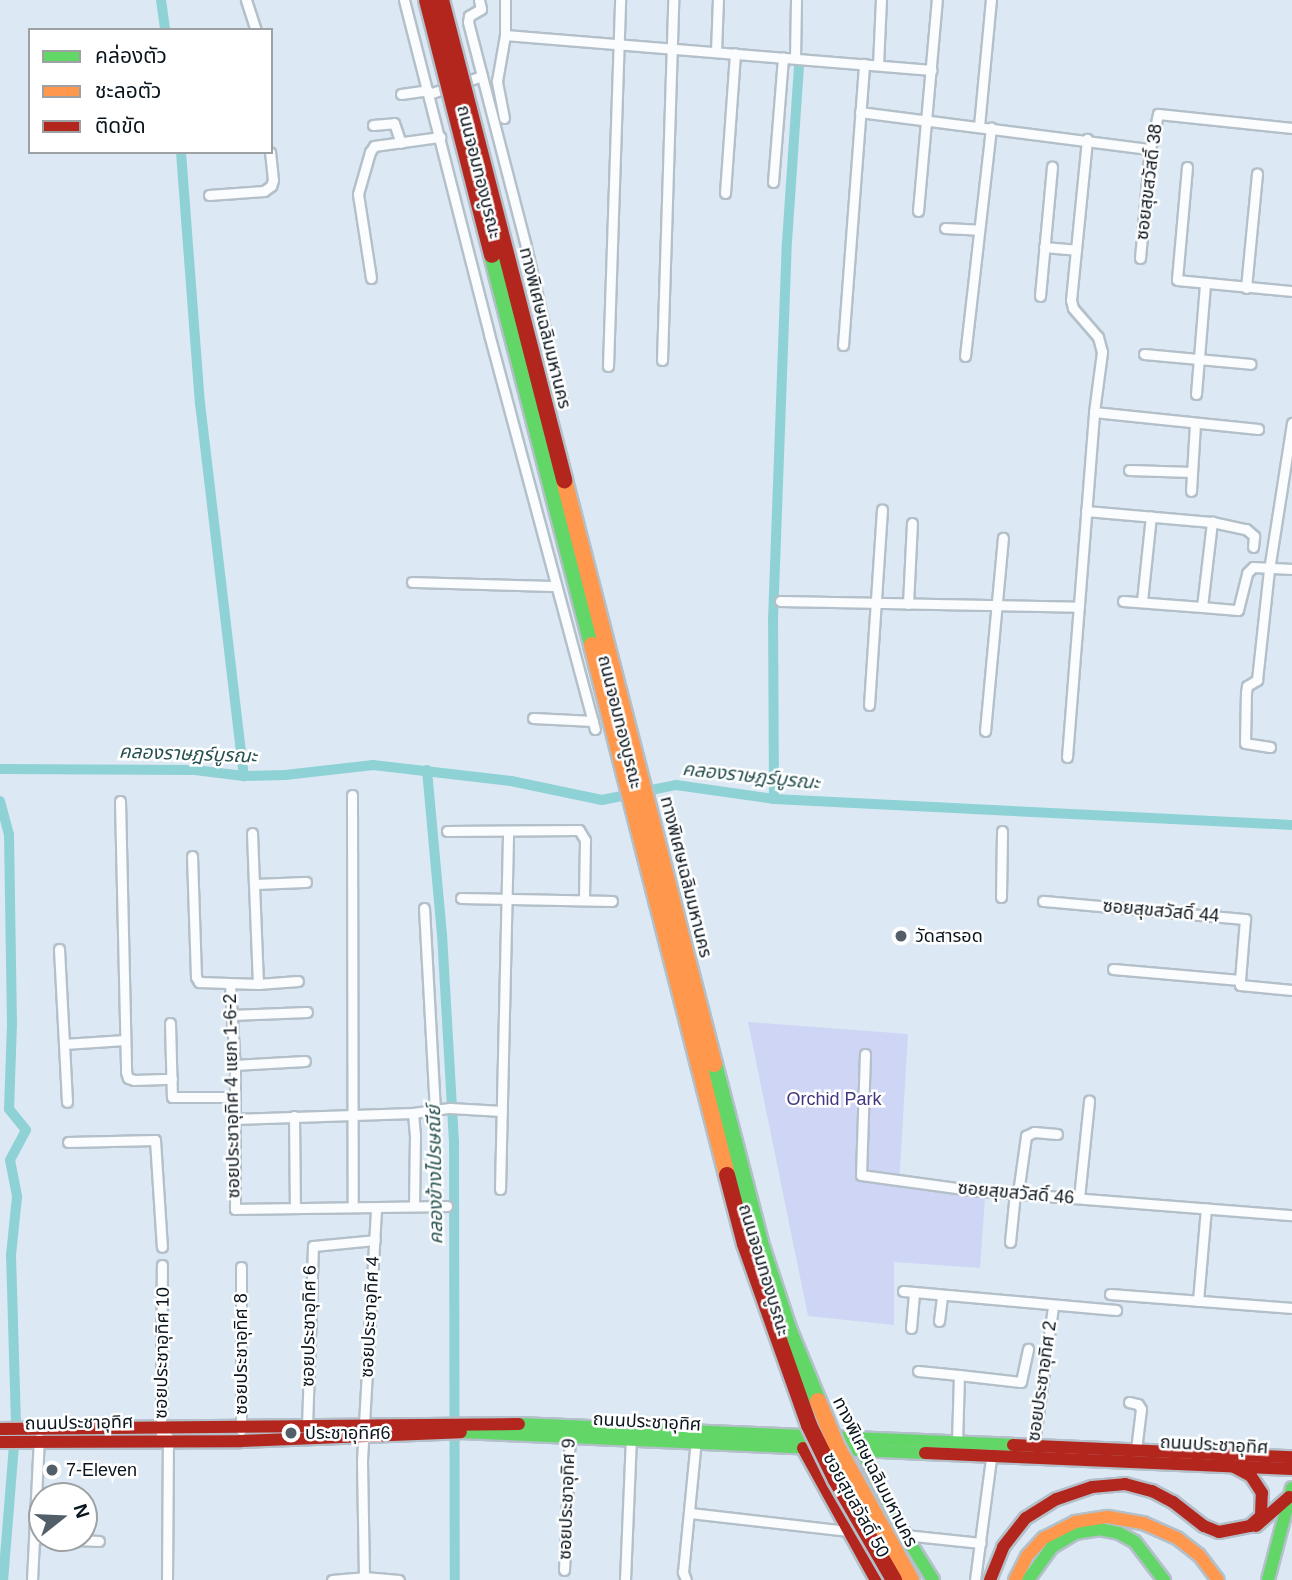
<!DOCTYPE html>
<html>
<head>
<meta charset="utf-8">
<style>
  body { margin:0 }
  #map { position:relative; width:1292px; height:1580px; overflow:hidden; background:#dce9f4; font-family:Arial,"Noto Sans Thai",sans-serif }
  div>[style] { position:absolute }
  [style*='--x'] { left:calc(var(--x)*1px); top:calc(var(--y)*1px); width:calc(var(--w)*1px); rotate:calc(var(--a)*1deg) }
  .green>* { inset:0; background:#cfd5f5 }
  .canal>* { height:10px; margin:-5px; padding:0 5px; transform-origin:5px; border-radius:5px; background:#8fd2d5 }
  .roads { filter:drop-shadow(2px 0 #b4c0c9) drop-shadow(-2px 0 #b4c0c9) drop-shadow(0 2px #b4c0c9) drop-shadow(0 -2px #b4c0c9) }
  .street>* { height:9px; margin:-4.5px; padding:0 4.5px; transform-origin:4.5px; border-radius:4.5px; background:#fafcfd }
  .fast>* { height:12px; margin:-6px; padding:0 6px; transform-origin:6px; border-radius:6px; background:#63d668 }
  .slow>* { height:12px; margin:-6px; padding:0 6px; transform-origin:6px; border-radius:6px; background:#ff974d }
  .jam>* { height:12px; margin:-6px; padding:0 6px; transform-origin:6px; border-radius:6px; background:#b3261e }
  .bridges { filter:drop-shadow(2px 0 #b4c0c9) drop-shadow(-2px 0 #b4c0c9) drop-shadow(0 2px #b4c0c9) drop-shadow(0 -2px #b4c0c9) }
  .fast-bridge>* { height:16px; margin:-8px; padding:0 8px; transform-origin:8px; border-radius:8px; background:#63d668 }
  .slow-bridge>* { height:16px; margin:-8px; padding:0 8px; transform-origin:8px; border-radius:8px; background:#ff974d }
  .jam-bridge>* { height:16px; margin:-8px; padding:0 8px; transform-origin:8px; border-radius:8px; background:#b3261e }
  .dots>* { width:19px; height:19px; translate:-50% -50%; box-sizing:border-box; border:4px solid #fff; border-radius:50% }
  span { translate:-50% -50%; white-space:nowrap; text-align:center; line-height:1.15; -webkit-text-stroke:5px #fff; paint-order:stroke }
  .street-label { font-size:18px; color:#09141c }
  .poi-label { font-size:18px; color:#09141c }
  .left { translate:0 -50%; text-align:left }
  .park-label { font-size:18px; color:#41377f }
  .water-label { font-size:19px; color:#26504f; font-style:italic }
  .legend { position:absolute; left:28px; top:28px; width:245px; height:126px; box-sizing:border-box; background:#fff; border:2px solid #9da1a4; margin:0; padding:9px 12px; list-style:none; font-size:21px; color:#09141c }
  .legend li { display:flex; align-items:center; gap:14px; height:35px }
  .legend b { width:35px; border:2px solid #9da1a4 }
  .north { position:absolute; left:28px; top:1482px; width:70px; height:70px; box-sizing:border-box; background:#fff; border:2px solid #9da1a4; border-radius:50%; rotate:72deg; font-size:19px; font-weight:700; line-height:28px; text-align:center; color:#09141c }
  .north::after { content:''; display:block; margin:auto; width:24px; height:32px; background:#535f68; clip-path:polygon(50% 0,100% 100%,50% 72%,0 100%) }
</style>
</head>
<body>
<div id="map">
  <div class="green">
    <div style="clip-path:polygon(748px 1022px,908px 1034px,899px 1186px,985px 1197px,980px 1268px,894px 1262px,894px 1325px,808px 1316px)"></div>
  </div>
  <div class="canal">
    <div style="--x:161;--y:0;--w:30;--a:82"></div>
    <div style="--x:181;--y:152;--w:252;--a:85.7"></div>
    <div style="--x:200;--y:403;--w:376;--a:83.3"></div>
    <div style="--x:0;--y:769;--w:195;--a:0.3"></div>
    <div style="--x:195;--y:770;--w:49;--a:7"></div>
    <div style="--x:244;--y:776;--w:41;--a:-1.4"></div>
    <div style="--x:285;--y:775;--w:89;--a:-6.5"></div>
    <div style="--x:373;--y:765;--w:139;--a:6.6"></div>
    <div style="--x:511;--y:781;--w:93;--a:11.8"></div>
    <div style="--x:602;--y:800;--w:76;--a:-11.5"></div>
    <div style="--x:676;--y:785;--w:99;--a:8.1"></div>
    <div style="--x:774;--y:799;--w:519;--a:2.87"></div>
    <div style="--x:427;--y:770;--w:165;--a:84.8"></div>
    <div style="--x:442;--y:934;--w:207;--a:86.7"></div>
    <div style="--x:454;--y:1141;--w:439;--a:89.9"></div>
    <div style="--x:774;--y:799;--w:179;--a:-90.3"></div>
    <div style="--x:773;--y:620;--w:378;--a:-87.9"></div>
    <div style="--x:787;--y:242;--w:177;--a:-86.1"></div>
    <div style="--x:0;--y:801;--w:34;--a:75"></div>
    <div style="--x:9;--y:834;--w:190;--a:89.1"></div>
    <div style="--x:12;--y:1024;--w:85;--a:92"></div>
    <div style="--x:9;--y:1109;--w:27;--a:51"></div>
    <div style="--x:26;--y:1130;--w:34;--a:118"></div>
    <div style="--x:10;--y:1160;--w:38;--a:79"></div>
    <div style="--x:17;--y:1197;--w:58;--a:95.9"></div>
    <div style="--x:11;--y:1255;--w:165;--a:88.3"></div>
    <div style="--x:16;--y:1420;--w:161;--a:94.6"></div>
  </div>
  <div class="roads">
    <div class="street">
      <div style="--x:246;--y:0;--w:32;--a:72"></div>
      <div style="--x:404;--y:0;--w:345;--a:75.7"></div>
      <div style="--x:489;--y:334;--w:409;--a:75"></div>
      <div style="--x:479;--y:0;--w:9;--a:77"></div>
      <div style="--x:481;--y:9;--w:14;--a:150"></div>
      <div style="--x:469;--y:16;--w:6;--a:99"></div>
      <div style="--x:468;--y:22;--w:232;--a:75.5"></div>
      <div style="--x:526;--y:247;--w:159;--a:76.9"></div>
      <div style="--x:505;--y:35;--w:428;--a:4.7"></div>
      <div style="--x:716;--y:51;--w:51;--a:-87.8"></div>
      <div style="--x:795;--y:58;--w:58;--a:-89"></div>
      <div style="--x:878;--y:65;--w:65;--a:-87.4"></div>
      <div style="--x:401;--y:94;--w:27;--a:-8"></div>
      <div style="--x:429;--y:94;--w:56;--a:-18.8"></div>
      <div style="--x:860;--y:112;--w:292;--a:7.3"></div>
      <div style="--x:504;--y:118;--w:38;--a:-101"></div>
      <div style="--x:497;--y:81;--w:47;--a:-80.1"></div>
      <div style="--x:505;--y:35;--w:35;--a:-90"></div>
      <div style="--x:373;--y:125;--w:21;--a:-5"></div>
      <div style="--x:394;--y:123;--w:21;--a:71"></div>
      <div style="--x:979;--y:126;--w:127;--a:-84.6"></div>
      <div style="--x:1187;--y:167;--w:113;--a:95.1"></div>
      <div style="--x:1177;--y:280;--w:116;--a:5.5"></div>
      <div style="--x:773;--y:182;--w:125;--a:-85.4"></div>
      <div style="--x:725;--y:193;--w:140;--a:-85.9"></div>
      <div style="--x:209;--y:195;--w:55;--a:-4.2"></div>
      <div style="--x:264;--y:191;--w:9;--a:-36"></div>
      <div style="--x:271;--y:186;--w:6;--a:-72"></div>
      <div style="--x:273;--y:180;--w:28;--a:-96"></div>
      <div style="--x:918;--y:211;--w:212;--a:-84.9"></div>
      <div style="--x:945;--y:228;--w:34;--a:3"></div>
      <div style="--x:1044;--y:247;--w:32;--a:5"></div>
      <div style="--x:1140;--y:258;--w:109;--a:-84.8"></div>
      <div style="--x:1150;--y:149;--w:36;--a:-77"></div>
      <div style="--x:1158;--y:114;--w:135;--a:6"></div>
      <div style="--x:371;--y:278;--w:85;--a:-98.8"></div>
      <div style="--x:358;--y:194;--w:44;--a:-74.1"></div>
      <div style="--x:370;--y:152;--w:7;--a:-56"></div>
      <div style="--x:374;--y:146;--w:67;--a:-7.8"></div>
      <div style="--x:1246;--y:288;--w:115;--a:-84.5"></div>
      <div style="--x:1040;--y:296;--w:130;--a:-84.7"></div>
      <div style="--x:843;--y:345;--w:282;--a:-85.7"></div>
      <div style="--x:1144;--y:354;--w:107;--a:5.3"></div>
      <div style="--x:965;--y:356;--w:230;--a:-83.5"></div>
      <div style="--x:662;--y:360;--w:360;--a:-88.2"></div>
      <div style="--x:608;--y:366;--w:366;--a:-88.1"></div>
      <div style="--x:1196;--y:394;--w:110;--a:-85.3"></div>
      <div style="--x:1094;--y:412;--w:165;--a:5.9"></div>
      <div style="--x:1129;--y:470;--w:63;--a:1.8"></div>
      <div style="--x:1191;--y:491;--w:68;--a:-86.6"></div>
      <div style="--x:1086;--y:511;--w:126;--a:5"></div>
      <div style="--x:1212;--y:522;--w:35;--a:12"></div>
      <div style="--x:1246;--y:529;--w:11;--a:41"></div>
      <div style="--x:1254;--y:536;--w:11;--a:95"></div>
      <div style="--x:412;--y:582;--w:144;--a:1.6"></div>
      <div style="--x:780;--y:601;--w:299;--a:1.1"></div>
      <div style="--x:1123;--y:601;--w:79;--a:4.3"></div>
      <div style="--x:1202;--y:607;--w:86;--a:-83.3"></div>
      <div style="--x:1142;--y:601;--w:85;--a:-84"></div>
      <div style="--x:908;--y:604;--w:81;--a:-87.2"></div>
      <div style="--x:1202;--y:607;--w:36;--a:5"></div>
      <div style="--x:1238;--y:610;--w:38;--a:-76"></div>
      <div style="--x:1247;--y:573;--w:8;--a:-45"></div>
      <div style="--x:1253;--y:567;--w:39;--a:3"></div>
      <div style="--x:869;--y:705;--w:196;--a:-86.2"></div>
      <div style="--x:533;--y:718;--w:60;--a:2.9"></div>
      <div style="--x:985;--y:731;--w:194;--a:-84.7"></div>
      <div style="--x:1270;--y:747;--w:25;--a:-171"></div>
      <div style="--x:1245;--y:743;--w:50;--a:-88.9"></div>
      <div style="--x:1246;--y:693;--w:7;--a:-82"></div>
      <div style="--x:1247;--y:686;--w:12;--a:-31"></div>
      <div style="--x:1257;--y:680;--w:111;--a:-83.8"></div>
      <div style="--x:1269;--y:570;--w:149;--a:-81.1"></div>
      <div style="--x:1067;--y:757;--w:346;--a:-85.5"></div>
      <div style="--x:1094;--y:412;--w:61;--a:-82.4"></div>
      <div style="--x:1102;--y:352;--w:16;--a:-105"></div>
      <div style="--x:1098;--y:337;--w:38;--a:-131"></div>
      <div style="--x:1073;--y:308;--w:8;--a:-104"></div>
      <div style="--x:1071;--y:300;--w:162;--a:-84.3"></div>
      <div style="--x:352;--y:795;--w:412;--a:89.9"></div>
      <div style="--x:120;--y:801;--w:271;--a:88.7"></div>
      <div style="--x:126;--y:1072;--w:6;--a:72"></div>
      <div style="--x:128;--y:1078;--w:6;--a:18"></div>
      <div style="--x:134;--y:1080;--w:38;--a:-2"></div>
      <div style="--x:447;--y:831;--w:132;--a:-0.4"></div>
      <div style="--x:579;--y:830;--w:12;--a:59"></div>
      <div style="--x:585;--y:840;--w:59;--a:91"></div>
      <div style="--x:252;--y:833;--w:51;--a:87.8"></div>
      <div style="--x:192;--y:856;--w:121;--a:88.1"></div>
      <div style="--x:196;--y:977;--w:6;--a:59"></div>
      <div style="--x:199;--y:982;--w:59;--a:1.9"></div>
      <div style="--x:258;--y:984;--w:40;--a:-4.3"></div>
      <div style="--x:1001;--y:897;--w:66;--a:-89.1"></div>
      <div style="--x:461;--y:898;--w:151;--a:1.1"></div>
      <div style="--x:1043;--y:901;--w:203;--a:5.1"></div>
      <div style="--x:1245;--y:919;--w:61;--a:94.7"></div>
      <div style="--x:424;--y:908;--w:201;--a:86.9"></div>
      <div style="--x:59;--y:949;--w:153;--a:87"></div>
      <div style="--x:1113;--y:969;--w:127;--a:5"></div>
      <div style="--x:1240;--y:980;--w:5;--a:90"></div>
      <div style="--x:1240;--y:985;--w:52;--a:5.5"></div>
      <div style="--x:230;--y:984;--w:88;--a:86.7"></div>
      <div style="--x:235;--y:1072;--w:137;--a:90"></div>
      <div style="--x:235;--y:1209;--w:212;--a:-0.8"></div>
      <div style="--x:258;--y:984;--w:100;--a:-92.3"></div>
      <div style="--x:254;--y:884;--w:52;--a:-2.2"></div>
      <div style="--x:231;--y:1015;--w:76;--a:-2.3"></div>
      <div style="--x:170;--y:1023;--w:74;--a:88.5"></div>
      <div style="--x:172;--y:1097;--w:63;--a:0"></div>
      <div style="--x:64;--y:1044;--w:61;--a:-3.8"></div>
      <div style="--x:865;--y:1054;--w:121;--a:91.9"></div>
      <div style="--x:861;--y:1175;--w:111;--a:7.8"></div>
      <div style="--x:971;--y:1190;--w:322;--a:4.5"></div>
      <div style="--x:234;--y:1065;--w:71;--a:-3.2"></div>
      <div style="--x:413;--y:1113;--w:22;--a:85"></div>
      <div style="--x:415;--y:1135;--w:71;--a:90.8"></div>
      <div style="--x:294;--y:1116;--w:92;--a:89.4"></div>
      <div style="--x:234;--y:1119;--w:179;--a:-1.9"></div>
      <div style="--x:413;--y:1113;--w:37;--a:-8"></div>
      <div style="--x:450;--y:1108;--w:52;--a:3.3"></div>
      <div style="--x:68;--y:1142;--w:87;--a:-1.3"></div>
      <div style="--x:155;--y:1140;--w:107;--a:86.3"></div>
      <div style="--x:500;--y:1189;--w:358;--a:-88.7"></div>
      <div style="--x:1018;--y:1193;--w:58;--a:-82"></div>
      <div style="--x:1026;--y:1136;--w:9;--a:-27"></div>
      <div style="--x:1034;--y:1132;--w:23;--a:5"></div>
      <div style="--x:1079;--y:1198;--w:98;--a:-84.1"></div>
      <div style="--x:1010;--y:1242;--w:49;--a:-84.2"></div>
      <div style="--x:903;--y:1291;--w:214;--a:5.1"></div>
      <div style="--x:1110;--y:1294;--w:183;--a:4.4"></div>
      <div style="--x:1198;--y:1301;--w:93;--a:-85.1"></div>
      <div style="--x:939;--y:1321;--w:26;--a:-83"></div>
      <div style="--x:911;--y:1328;--w:36;--a:-85"></div>
      <div style="--x:918;--y:1371;--w:41;--a:5.6"></div>
      <div style="--x:959;--y:1375;--w:68;--a:91.7"></div>
      <div style="--x:959;--y:1375;--w:62;--a:6.4"></div>
      <div style="--x:1021;--y:1382;--w:34;--a:-78"></div>
      <div style="--x:807;--y:1397;--w:43;--a:68.2"></div>
      <div style="--x:1129;--y:1402;--w:9;--a:13"></div>
      <div style="--x:1138;--y:1404;--w:6;--a:59"></div>
      <div style="--x:1141;--y:1409;--w:41;--a:97"></div>
      <div style="--x:307;--y:1427;--w:181;--a:-88.1"></div>
      <div style="--x:313;--y:1246;--w:62;--a:-5.5"></div>
      <div style="--x:241;--y:1430;--w:163;--a:-90"></div>
      <div style="--x:161;--y:1441;--w:176;--a:-89.7"></div>
      <div style="--x:1033;--y:1451;--w:146;--a:-82.1"></div>
      <div style="--x:690;--y:1513;--w:160;--a:6.5"></div>
      <div style="--x:905;--y:1535;--w:76;--a:6"></div>
      <div style="--x:35;--y:1538;--w:64;--a:2.7"></div>
      <div style="--x:564;--y:1570;--w:138;--a:-87.5"></div>
      <div style="--x:364;--y:1577;--w:117;--a:-91"></div>
      <div style="--x:362;--y:1460;--w:251;--a:-86.8"></div>
      <div style="--x:32;--y:1580;--w:142;--a:-87.2"></div>
      <div style="--x:167;--y:1580;--w:143;--a:-89.6"></div>
      <div style="--x:332;--y:1580;--w:32;--a:-5"></div>
      <div style="--x:364;--y:1577;--w:35;--a:5"></div>
      <div style="--x:625;--y:1580;--w:144;--a:-87.6"></div>
      <div style="--x:686;--y:1580;--w:9;--a:-111"></div>
      <div style="--x:683;--y:1572;--w:134;--a:-84.4"></div>
      <div style="--x:975;--y:1580;--w:131;--a:-82.5"></div>
    </div>
    <div class="fast">
      <div style="--x:519;--y:1424;--w:494;--a:2.4"></div>
      <div style="--x:461;--y:1432;--w:464;--a:2.6"></div>
      <div style="--x:862;--y:1451;--w:94;--a:62.9"></div>
      <div style="--x:905;--y:1535;--w:53;--a:58.1"></div>
      <div style="--x:1028;--y:1580;--w:41;--a:-54"></div>
      <div style="--x:1052;--y:1547;--w:27;--a:-31"></div>
      <div style="--x:1075;--y:1533;--w:24;--a:-9"></div>
      <div style="--x:1099;--y:1529;--w:20;--a:11"></div>
      <div style="--x:1119;--y:1533;--w:18;--a:29"></div>
      <div style="--x:1135;--y:1542;--w:48;--a:52.7"></div>
      <div style="--x:1268;--y:1580;--w:95;--a:-75.4"></div>
    </div>
    <div class="slow">
      <div style="--x:1015;--y:1580;--w:27;--a:-63"></div>
      <div style="--x:1027;--y:1556;--w:25;--a:-47"></div>
      <div style="--x:1044;--y:1538;--w:35;--a:-27"></div>
      <div style="--x:1075;--y:1522;--w:33;--a:-9"></div>
      <div style="--x:1108;--y:1517;--w:36;--a:10"></div>
      <div style="--x:1143;--y:1523;--w:37;--a:24"></div>
      <div style="--x:1177;--y:1538;--w:28;--a:38"></div>
      <div style="--x:1199;--y:1555;--w:31;--a:53"></div>
    </div>
    <div class="jam">
      <div style="--x:0;--y:1429;--w:519;--a:-0.55"></div>
      <div style="--x:0;--y:1442;--w:241;--a:-0.2"></div>
      <div style="--x:241;--y:1441;--w:220;--a:-2.3"></div>
      <div style="--x:1013;--y:1445;--w:279;--a:2.5"></div>
      <div style="--x:803;--y:1448;--w:151;--a:61.1"></div>
      <div style="--x:925;--y:1453;--w:367;--a:2.5"></div>
      <div style="--x:1256;--y:1526;--w:44;--a:-41.3"></div>
      <div style="--x:990;--y:1580;--w:35;--a:-68"></div>
      <div style="--x:1003;--y:1547;--w:37;--a:-52"></div>
      <div style="--x:1026;--y:1518;--w:36;--a:-32"></div>
      <div style="--x:1057;--y:1499;--w:37;--a:-19"></div>
      <div style="--x:1092;--y:1487;--w:33;--a:-5"></div>
      <div style="--x:1125;--y:1484;--w:28;--a:15"></div>
      <div style="--x:1152;--y:1491;--w:24;--a:28"></div>
      <div style="--x:1173;--y:1502;--w:39;--a:38"></div>
      <div style="--x:1204;--y:1526;--w:16;--a:22"></div>
      <div style="--x:1219;--y:1532;--w:32;--a:-11"></div>
      <div style="--x:1250;--y:1526;--w:15;--a:-42"></div>
      <div style="--x:1261;--y:1516;--w:23;--a:-88"></div>
      <div style="--x:1262;--y:1493;--w:20;--a:-123"></div>
      <div style="--x:1251;--y:1476;--w:24;--a:-152"></div>
    </div>
  </div>
  <div class="bridges">
    <div class="fast-bridge">
      <div style="--x:492;--y:255;--w:403;--a:75.6"></div>
      <div style="--x:714;--y:1064;--w:191;--a:75.5"></div>
      <div style="--x:762;--y:1249;--w:86;--a:71.8"></div>
      <div style="--x:789;--y:1331;--w:76;--a:67.5"></div>
    </div>
    <div class="slow-bridge">
      <div style="--x:564;--y:480;--w:603;--a:75.6"></div>
      <div style="--x:592;--y:645;--w:547;--a:75.71"></div>
      <div style="--x:818;--y:1401;--w:50;--a:67.6"></div>
      <div style="--x:837;--y:1447;--w:152;--a:60.9"></div>
    </div>
    <div class="jam-bridge">
      <div style="--x:427;--y:0;--w:263;--a:75.7"></div>
      <div style="--x:441;--y:0;--w:496;--a:75.6"></div>
      <div style="--x:727;--y:1175;--w:71;--a:75.4"></div>
      <div style="--x:745;--y:1244;--w:192;--a:70.5"></div>
      <div style="--x:809;--y:1425;--w:61;--a:63.9"></div>
      <div style="--x:836;--y:1480;--w:116;--a:59.9"></div>
    </div>
  </div>
  <div class="dots">
    <div style="left:901px;top:936px;background:#535f68"></div>
    <div style="left:291px;top:1433px;background:#535f68"></div>
    <div style="left:52px;top:1470px;background:#535f68"></div>
  </div>
  <div class="street-label">
    <span style="left:479px;top:172px;rotate:76deg">ถนนจอมทองบูรณะ</span>
    <span style="left:1149px;top:182px;rotate:-83deg">ซอยสุขสวัสดิ์ 38</span>
    <span style="left:545px;top:328px;rotate:76deg">ทางพิเศษเฉลิมมหานคร</span>
    <span style="left:620px;top:722px;rotate:76deg">ถนนจอมทองบูรณะ</span>
    <span style="left:686px;top:877px;rotate:76deg">ทางพิเศษเฉลิมมหานคร</span>
    <span style="left:1161px;top:911px;rotate:5deg">ซอยสุขสวัสดิ์ 44</span>
    <span style="left:232px;top:1096px;rotate:-91deg">ซอยประชาอุทิศ 4 แยก 1-6-2</span>
    <span style="left:1016px;top:1193px;rotate:5deg">ซอยสุขสวัสดิ์ 46</span>
    <span style="left:764px;top:1270px;rotate:73deg">ถนนจอมทองบูรณะ</span>
    <span style="left:370px;top:1317px;rotate:-87deg">ซอยประชาอุทิศ 4</span>
    <span style="left:309px;top:1326px;rotate:-89deg">ซอยประชาอุทิศ 6</span>
    <span style="left:162px;top:1353px;rotate:-89deg">ซอยประชาอุทิศ 10</span>
    <span style="left:241px;top:1354px;rotate:-90deg">ซอยประชาอุทิศ 8</span>
    <span style="left:1042px;top:1381px;rotate:-82deg">ซอยประชาอุทิศ 2</span>
    <span style="left:647px;top:1422px;rotate:3deg">ถนนประชาอุทิศ</span>
    <span style="left:79px;top:1423px;rotate:-1deg">ถนนประชาอุทิศ</span>
    <span style="left:1214px;top:1445px;rotate:3deg">ถนนประชาอุทิศ</span>
    <span style="left:875px;top:1472px;rotate:63deg">ทางพิเศษเฉลิมมหานคร</span>
    <span style="left:567px;top:1499px;rotate:-88deg">ซอยประชาอุทิศ 9</span>
    <span style="left:856px;top:1505px;rotate:61deg">ซอยสุขสวัสดิ์ 50</span>
  </div>
  <div class="poi-label">
    <span class="left" style="left:915px;top:936px">วัดสารอด</span>
    <span class="left" style="left:305px;top:1433px">ประชาอุทิศ6</span>
    <span class="left" style="left:66px;top:1470px">7-Eleven</span>
  </div>
  <div class="park-label">
    <span style="left:834px;top:1099px">Orchid Park</span>
  </div>
  <div class="water-label">
    <span style="left:188px;top:754px;rotate:2deg">คลองราษฎร์บูรณะ</span>
    <span style="left:751px;top:776px;rotate:6deg">คลองราษฎร์บูรณะ</span>
    <span style="left:435px;top:1175px;rotate:-91deg">คลองข้างไปรษณีย์</span>
  </div>
  <ul class="legend">
  <li><b style="height:9px;background:#63d668"></b>คล่องตัว</li>
  <li><b style="height:9px;background:#ff974d"></b>ชะลอตัว</li>
  <li><b style="height:9px;background:#b3261e"></b>ติดขัด</li>
  </ul>
  <div class="north">N</div>
</div>
</body>
</html>
